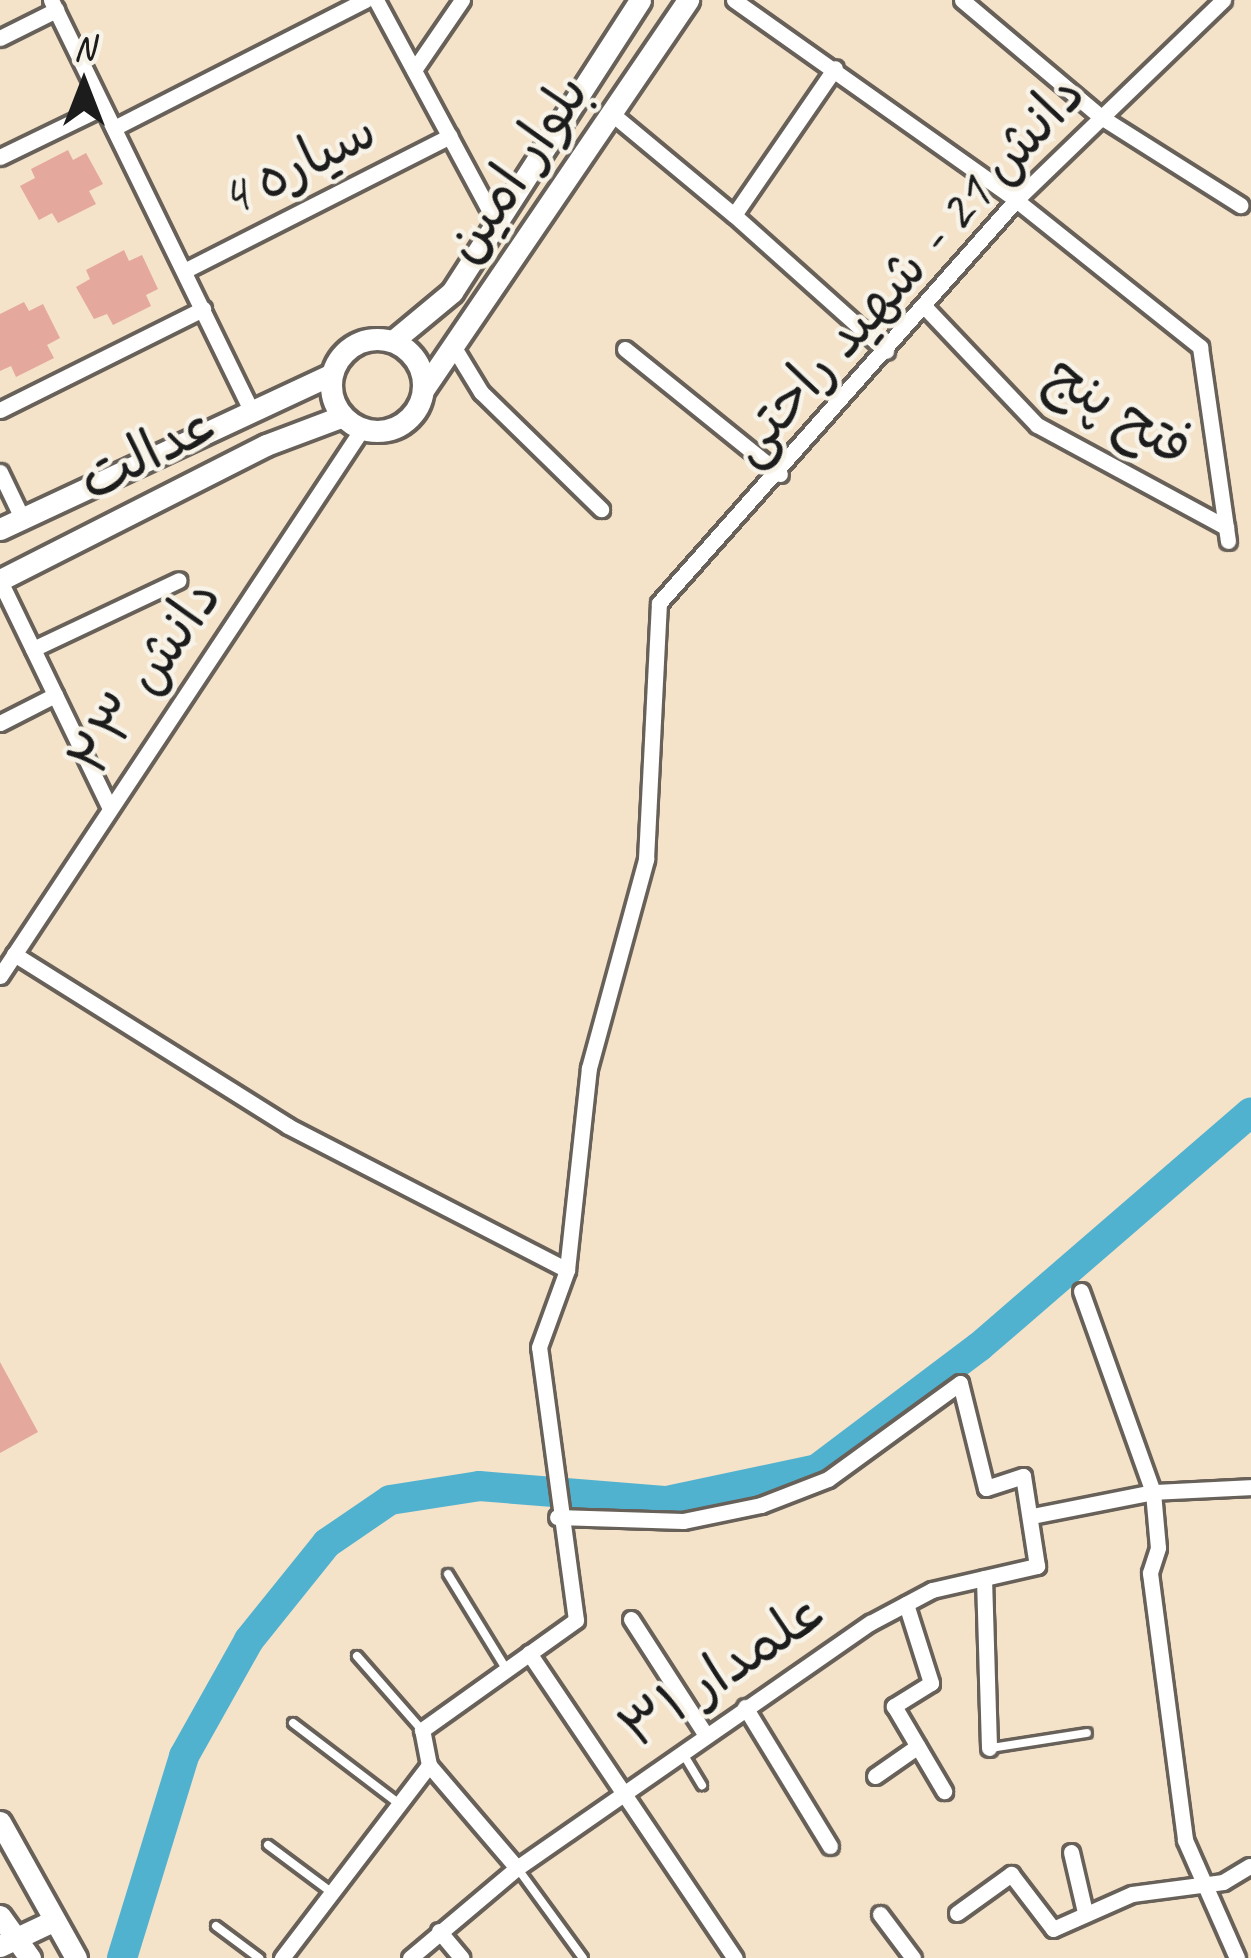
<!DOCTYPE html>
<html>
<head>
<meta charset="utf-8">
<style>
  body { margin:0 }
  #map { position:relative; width:1251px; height:1958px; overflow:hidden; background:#f4e2c9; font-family:Caveat,"Playpen Sans Arabic",sans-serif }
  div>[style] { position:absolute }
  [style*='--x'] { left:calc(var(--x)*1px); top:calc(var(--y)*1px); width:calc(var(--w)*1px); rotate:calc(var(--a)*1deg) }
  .river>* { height:30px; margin:-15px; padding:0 15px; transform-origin:15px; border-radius:15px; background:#51b2d0 }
  .building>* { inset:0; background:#e4a89c }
  .roads { filter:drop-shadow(3px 0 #686159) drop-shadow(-3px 0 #686159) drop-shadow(0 3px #686159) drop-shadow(0 -3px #686159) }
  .lane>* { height:8px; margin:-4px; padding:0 4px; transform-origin:4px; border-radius:4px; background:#fff }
  .street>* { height:15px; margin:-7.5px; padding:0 7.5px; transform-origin:7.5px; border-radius:7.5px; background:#fff }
  .secondary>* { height:21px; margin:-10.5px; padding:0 10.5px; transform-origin:10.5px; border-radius:10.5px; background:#fff }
  .secondary>.ring { margin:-10.5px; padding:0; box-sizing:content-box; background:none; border:21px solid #fff; border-radius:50% }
  span { translate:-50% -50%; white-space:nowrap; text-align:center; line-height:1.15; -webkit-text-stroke:9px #f7f3e8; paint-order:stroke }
  .street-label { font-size:57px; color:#1c1c1c }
  .north { position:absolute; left:24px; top:24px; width:120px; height:120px; -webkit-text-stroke:9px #f7f3e8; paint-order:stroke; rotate:0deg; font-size:33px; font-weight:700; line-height:48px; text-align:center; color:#1c1c1c }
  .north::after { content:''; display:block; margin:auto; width:42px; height:54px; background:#1c1c1c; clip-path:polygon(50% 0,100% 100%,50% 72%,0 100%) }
</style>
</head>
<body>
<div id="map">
  <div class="river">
    <div style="--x:122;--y:1958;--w:211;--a:-72.9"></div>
    <div style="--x:184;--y:1756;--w:133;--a:-60.7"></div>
    <div style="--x:249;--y:1640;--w:124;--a:-51.2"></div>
    <div style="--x:327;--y:1543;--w:76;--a:-34.3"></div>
    <div style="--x:390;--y:1500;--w:90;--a:-8.9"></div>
    <div style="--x:479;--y:1486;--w:189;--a:4.6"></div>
    <div style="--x:667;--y:1501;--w:153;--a:-12"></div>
    <div style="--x:817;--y:1469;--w:203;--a:-37"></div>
    <div style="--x:979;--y:1347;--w:359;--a:-40.8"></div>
  </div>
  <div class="building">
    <div style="clip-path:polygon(68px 150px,73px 160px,86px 153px,103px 184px,89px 191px,96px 204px,58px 223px,52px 213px,39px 220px,20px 186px,35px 178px,31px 169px)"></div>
    <div style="clip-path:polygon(124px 250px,129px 261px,142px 255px,158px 289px,146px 295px,151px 306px,113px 325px,107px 314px,94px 319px,76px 287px,90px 279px,86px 270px)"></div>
    <div style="clip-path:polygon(24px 302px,29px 311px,43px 304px,60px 338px,47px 345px,54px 358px,16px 377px,11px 366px,0 371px,0 314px)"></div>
    <div style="clip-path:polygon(0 1362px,38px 1432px,0 1453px)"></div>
  </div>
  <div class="roads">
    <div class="lane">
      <div style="--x:448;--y:1574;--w:109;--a:58.5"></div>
      <div style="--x:357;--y:1656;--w:97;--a:48.8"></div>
      <div style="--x:293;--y:1723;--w:132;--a:37.3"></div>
      <div style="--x:991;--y:1748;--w:97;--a:-8.9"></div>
      <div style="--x:682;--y:1752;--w:39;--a:59"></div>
      <div style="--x:268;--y:1845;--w:79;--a:36.7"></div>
      <div style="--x:518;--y:1869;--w:110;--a:53.9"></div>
      <div style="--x:216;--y:1926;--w:54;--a:36.7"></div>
    </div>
    <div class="street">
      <div style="--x:51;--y:0;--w:452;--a:64"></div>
      <div style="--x:376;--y:0;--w:255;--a:61.7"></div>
      <div style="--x:734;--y:0;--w:346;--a:35.3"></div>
      <div style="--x:1016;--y:200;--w:236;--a:38.6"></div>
      <div style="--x:1200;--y:347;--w:196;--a:81.8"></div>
      <div style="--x:962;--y:0;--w:182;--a:40.1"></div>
      <div style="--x:1101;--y:117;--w:165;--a:32.3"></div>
      <div style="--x:0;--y:38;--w:63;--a:-26.6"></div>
      <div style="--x:414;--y:70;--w:85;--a:-55.6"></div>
      <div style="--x:611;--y:113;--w:160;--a:39.7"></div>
      <div style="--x:734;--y:215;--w:178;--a:-55.5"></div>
      <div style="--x:114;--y:128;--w:282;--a:-27"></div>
      <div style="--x:0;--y:157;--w:114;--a:-25.9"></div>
      <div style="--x:734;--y:215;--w:204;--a:41.8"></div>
      <div style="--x:184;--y:271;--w:298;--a:-26.9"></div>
      <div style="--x:924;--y:306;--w:164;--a:46.5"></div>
      <div style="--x:1037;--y:425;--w:215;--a:28.4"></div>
      <div style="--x:453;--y:346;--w:54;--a:58.7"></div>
      <div style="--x:481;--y:392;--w:168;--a:44.3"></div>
      <div style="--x:625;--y:349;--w:199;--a:38.9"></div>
      <div style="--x:0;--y:410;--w:227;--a:-26.5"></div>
      <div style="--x:0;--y:472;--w:51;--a:64.4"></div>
      <div style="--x:0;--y:581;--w:253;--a:64.2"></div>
      <div style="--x:33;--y:649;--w:161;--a:-25.3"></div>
      <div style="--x:0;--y:723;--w:62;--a:-27"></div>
      <div style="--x:14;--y:954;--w:324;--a:32.1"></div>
      <div style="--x:288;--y:1126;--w:314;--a:27.3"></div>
      <div style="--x:0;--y:976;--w:656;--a:-56.5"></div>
      <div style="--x:1081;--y:1291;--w:214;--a:70.3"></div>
      <div style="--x:1153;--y:1492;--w:56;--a:84.9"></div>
      <div style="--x:1158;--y:1548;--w:26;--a:108"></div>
      <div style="--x:1150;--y:1573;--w:269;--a:82.5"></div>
      <div style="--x:1185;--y:1840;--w:129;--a:66.2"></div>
      <div style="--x:1032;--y:1516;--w:123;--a:-11.2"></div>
      <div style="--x:1153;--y:1492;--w:98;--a:-2.9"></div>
      <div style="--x:984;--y:1578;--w:170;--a:88.3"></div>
      <div style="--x:906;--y:1604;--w:83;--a:72.4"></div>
      <div style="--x:931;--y:1683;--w:44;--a:148.1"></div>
      <div style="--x:894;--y:1706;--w:99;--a:59.5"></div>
      <div style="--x:631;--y:1619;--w:137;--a:57.2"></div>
      <div style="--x:529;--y:1653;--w:368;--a:56"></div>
      <div style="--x:745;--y:1707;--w:163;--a:58.6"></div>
      <div style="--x:429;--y:1765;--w:135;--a:49.5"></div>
      <div style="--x:875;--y:1776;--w:52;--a:-34.9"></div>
      <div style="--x:1071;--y:1852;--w:62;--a:76.9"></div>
      <div style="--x:957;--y:1913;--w:67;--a:-35.8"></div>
      <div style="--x:1011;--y:1874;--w:69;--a:52.6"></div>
      <div style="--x:1053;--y:1929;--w:86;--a:-23.9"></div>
      <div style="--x:1132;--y:1894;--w:92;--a:-7.5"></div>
      <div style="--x:1223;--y:1882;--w:31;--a:-31"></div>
      <div style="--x:880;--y:1914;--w:55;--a:53.1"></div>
      <div style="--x:439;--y:1931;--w:35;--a:50"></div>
      <div style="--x:282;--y:1958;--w:243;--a:-52.7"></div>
      <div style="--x:429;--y:1765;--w:36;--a:-101"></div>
      <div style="--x:422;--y:1730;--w:189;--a:-35.5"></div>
      <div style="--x:576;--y:1620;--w:275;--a:-97.7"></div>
      <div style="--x:539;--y:1347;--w:82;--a:-70"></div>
      <div style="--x:567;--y:1270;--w:203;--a:-83.8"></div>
      <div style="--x:589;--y:1068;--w:217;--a:-74.7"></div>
      <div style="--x:646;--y:859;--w:256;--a:-87.1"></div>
      <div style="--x:659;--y:603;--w:538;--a:-48.46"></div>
      <div style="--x:1016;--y:200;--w:288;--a:-44"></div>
      <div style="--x:410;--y:1958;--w:140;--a:-40.1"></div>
      <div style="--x:517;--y:1868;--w:430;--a:-34.8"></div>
      <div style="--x:870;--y:1623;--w:70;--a:-28"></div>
      <div style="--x:932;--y:1590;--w:108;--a:-12.9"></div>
      <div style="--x:1037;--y:1566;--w:91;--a:-98.8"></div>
      <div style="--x:1023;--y:1476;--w:39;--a:162"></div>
      <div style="--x:986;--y:1488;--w:108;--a:-103.9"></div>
      <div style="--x:960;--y:1383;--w:163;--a:144"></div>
      <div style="--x:828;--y:1479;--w:72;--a:158.8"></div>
      <div style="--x:761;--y:1505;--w:80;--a:168.4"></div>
      <div style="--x:683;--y:1521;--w:126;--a:-178.2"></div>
    </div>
    <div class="secondary">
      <div class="ring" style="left:331px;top:339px;width:71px;height:71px"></div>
      <div style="--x:393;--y:341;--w:77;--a:-39.7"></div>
      <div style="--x:452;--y:292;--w:347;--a:-57.2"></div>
      <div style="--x:423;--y:390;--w:472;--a:-55.8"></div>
      <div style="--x:0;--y:529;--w:366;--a:-25"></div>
      <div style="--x:0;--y:580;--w:298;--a:-26.9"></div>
      <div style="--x:266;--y:445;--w:82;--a:-20.6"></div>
      <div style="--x:0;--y:1822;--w:156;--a:60.8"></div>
      <div style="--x:0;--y:1916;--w:52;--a:54.5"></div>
      <div style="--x:0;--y:1946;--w:59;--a:-25.3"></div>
    </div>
  </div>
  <div class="street-label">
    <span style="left:297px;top:164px;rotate:-27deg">سیاره 4</span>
    <span style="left:516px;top:168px;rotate:-56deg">بلوار امین</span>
    <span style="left:905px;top:269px;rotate:-48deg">دانش 21 - شهید راحتی</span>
    <span style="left:1120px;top:410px;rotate:32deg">فتح پنج</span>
    <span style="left:148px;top:451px;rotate:-27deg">عدالت</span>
    <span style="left:144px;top:677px;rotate:-56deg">دانش ۲۳</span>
    <span style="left:721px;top:1670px;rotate:-34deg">علمدار ۳۱</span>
  </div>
  <div class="north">N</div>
</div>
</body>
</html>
